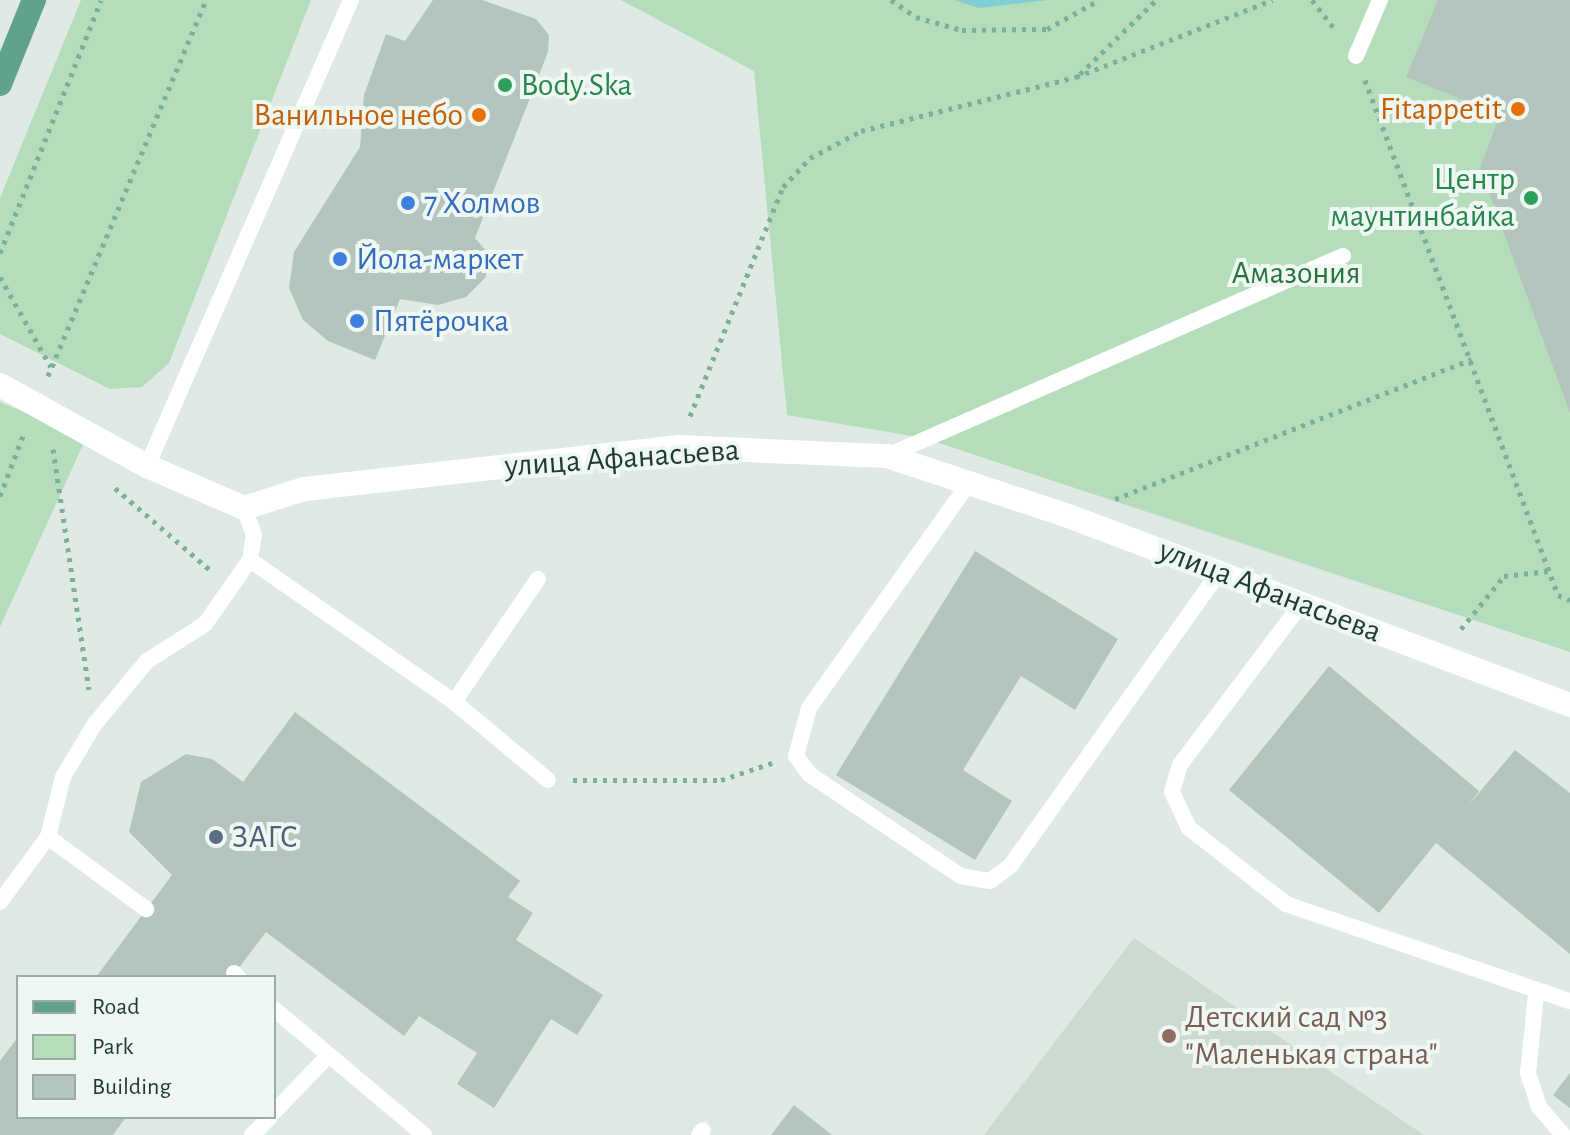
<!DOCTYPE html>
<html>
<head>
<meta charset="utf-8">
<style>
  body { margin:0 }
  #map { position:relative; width:1570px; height:1135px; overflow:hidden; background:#deeae3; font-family:"Alegreya Sans",sans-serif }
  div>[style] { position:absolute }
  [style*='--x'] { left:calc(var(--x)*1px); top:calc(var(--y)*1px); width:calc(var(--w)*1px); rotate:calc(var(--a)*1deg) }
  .built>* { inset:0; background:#ccdad2 }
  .green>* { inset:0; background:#b5ddbc }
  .water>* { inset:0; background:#82cfd3 }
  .building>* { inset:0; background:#b3c5bc }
  .path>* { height:5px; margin-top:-2.5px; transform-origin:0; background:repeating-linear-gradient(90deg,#7cb09a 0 4px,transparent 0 10px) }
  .lane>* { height:16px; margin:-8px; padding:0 8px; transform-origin:8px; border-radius:8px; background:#fff }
  .street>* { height:24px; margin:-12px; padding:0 12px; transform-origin:12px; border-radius:12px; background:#fff }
  .primary>* { height:24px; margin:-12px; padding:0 12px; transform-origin:12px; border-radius:12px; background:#60a28a }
  .dots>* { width:22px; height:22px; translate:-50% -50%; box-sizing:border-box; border:4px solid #eef7f2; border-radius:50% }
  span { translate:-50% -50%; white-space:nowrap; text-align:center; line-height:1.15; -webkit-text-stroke:8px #eef7f2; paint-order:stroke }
  .leisure-label { font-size:32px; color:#27864d }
  .left { translate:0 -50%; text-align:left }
  .right { translate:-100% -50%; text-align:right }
  .food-label { font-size:32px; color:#c56008 }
  .shop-label { font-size:32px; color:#366cbe }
  .park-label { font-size:32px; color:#27733d }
  .street-label { font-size:32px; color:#1f3b30 }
  .service-label { font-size:32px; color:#4e5e75 }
  .education-label { font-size:32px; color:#785e54 }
  .legend { position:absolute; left:16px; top:975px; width:260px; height:144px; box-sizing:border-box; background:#eef7f2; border:2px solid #9baca4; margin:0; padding:10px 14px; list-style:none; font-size:24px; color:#1f3b30 }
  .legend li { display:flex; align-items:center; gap:16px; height:40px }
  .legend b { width:40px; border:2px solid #9baca4 }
</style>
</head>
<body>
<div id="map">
  <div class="built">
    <div style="clip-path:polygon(1134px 938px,1424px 1135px,984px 1135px)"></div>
  </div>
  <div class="green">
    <div style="clip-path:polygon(81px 0,311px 0,169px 363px,142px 387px,110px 389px,0 334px,0 198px)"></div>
    <div style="clip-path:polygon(621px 0,1570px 0,1570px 652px,924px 438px,787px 415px,754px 71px)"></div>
    <div style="clip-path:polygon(0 402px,86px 438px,0 627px)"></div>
  </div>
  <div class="water">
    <div style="clip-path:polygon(954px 0,1048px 0,979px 8px)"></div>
  </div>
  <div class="building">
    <div style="clip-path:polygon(433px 0,482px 0,536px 19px,549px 35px,548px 52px,475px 238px,487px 252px,486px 277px,466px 297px,438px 305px,400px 299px,375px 360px,328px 341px,303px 320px,289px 288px,294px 252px,360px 147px,364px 95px,386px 34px,405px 41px)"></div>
    <div style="clip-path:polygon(1438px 0,1570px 0,1570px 413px,1480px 168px,1500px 115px,1406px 77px)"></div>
    <div style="clip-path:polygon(975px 551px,1118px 639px,1075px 710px,1021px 676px,963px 770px,1012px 801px,975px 860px,836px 775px)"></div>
    <div style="clip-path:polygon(1329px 666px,1479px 791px,1467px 807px,1515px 750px,1570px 793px,1570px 954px,1436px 843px,1379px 913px,1229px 790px)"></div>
    <div style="clip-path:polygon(295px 712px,520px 881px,508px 897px,533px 913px,516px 940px,603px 995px,577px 1035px,551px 1019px,494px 1108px,457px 1084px,477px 1053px,419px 1016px,404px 1036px,266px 932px,232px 977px,96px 977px,172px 875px,129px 832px,141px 782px,186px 754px,212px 759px,243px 782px)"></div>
    <div style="clip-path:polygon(18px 1037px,18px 1117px,126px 1117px,113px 1135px,0 1135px,0 1061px)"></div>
    <div style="clip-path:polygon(1570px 1073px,1570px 1108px,1553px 1095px)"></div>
    <div style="clip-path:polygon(794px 1105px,832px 1135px,771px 1135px)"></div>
  </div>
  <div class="path">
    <div style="--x:891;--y:0;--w:30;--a:34"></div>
    <div style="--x:916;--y:17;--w:48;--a:15.8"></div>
    <div style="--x:962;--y:30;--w:85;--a:-0.7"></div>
    <div style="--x:1047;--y:29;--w:60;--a:-29.1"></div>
    <div style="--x:1312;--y:0;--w:39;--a:52"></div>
    <div style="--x:1080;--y:74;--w:106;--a:-44.2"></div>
    <div style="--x:1365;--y:80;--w:550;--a:69.46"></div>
    <div style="--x:1558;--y:595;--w:13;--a:23"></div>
    <div style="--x:0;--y:253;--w:272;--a:-68.2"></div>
    <div style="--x:0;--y:277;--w:103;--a:60.5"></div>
    <div style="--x:48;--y:376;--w:408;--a:-67.2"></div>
    <div style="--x:690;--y:416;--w:247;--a:-67.9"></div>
    <div style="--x:783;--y:187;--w:40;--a:-47"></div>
    <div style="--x:810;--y:158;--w:58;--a:-27.9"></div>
    <div style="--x:861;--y:131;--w:222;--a:-14.1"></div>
    <div style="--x:1076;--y:77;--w:211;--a:-21.4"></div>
    <div style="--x:53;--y:449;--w:243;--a:81.5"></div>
    <div style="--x:115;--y:488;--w:125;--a:40.8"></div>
    <div style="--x:0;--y:496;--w:67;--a:-69.1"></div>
    <div style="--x:1115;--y:499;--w:383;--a:-21.4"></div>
    <div style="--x:1461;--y:629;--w:68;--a:-50.9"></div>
    <div style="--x:1504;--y:576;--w:45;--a:-6.3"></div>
    <div style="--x:573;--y:780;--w:148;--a:0"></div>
    <div style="--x:721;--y:780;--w:54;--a:-18.4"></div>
  </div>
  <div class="lane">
    <div style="--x:1356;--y:56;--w:61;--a:-66.8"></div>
    <div style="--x:887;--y:456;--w:498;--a:-23.7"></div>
    <div style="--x:147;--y:466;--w:509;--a:-66.36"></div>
    <div style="--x:969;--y:483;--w:276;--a:125.4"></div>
    <div style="--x:809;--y:708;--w:50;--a:105.2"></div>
    <div style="--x:796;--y:756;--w:22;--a:54"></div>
    <div style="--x:809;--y:774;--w:183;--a:33.9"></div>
    <div style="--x:961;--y:876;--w:29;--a:10"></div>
    <div style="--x:990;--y:881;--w:26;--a:-37"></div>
    <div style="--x:1011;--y:865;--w:359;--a:-54.6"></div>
    <div style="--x:250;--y:560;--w:249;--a:34.8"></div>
    <div style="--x:454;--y:702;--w:122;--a:39.7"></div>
    <div style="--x:1302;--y:603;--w:203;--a:127"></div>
    <div style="--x:1180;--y:765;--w:28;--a:107"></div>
    <div style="--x:1172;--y:792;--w:40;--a:65"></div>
    <div style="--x:1189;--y:828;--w:123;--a:38.1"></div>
    <div style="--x:1286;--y:904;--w:300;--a:18.9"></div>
    <div style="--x:454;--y:702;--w:149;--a:-55.7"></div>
    <div style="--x:48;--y:837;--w:122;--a:36.3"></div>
    <div style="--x:0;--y:902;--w:81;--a:-53.6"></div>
    <div style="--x:48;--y:837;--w:62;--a:-76"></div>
    <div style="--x:63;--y:777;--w:61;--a:-59.2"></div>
    <div style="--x:94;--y:725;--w:83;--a:-50.4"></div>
    <div style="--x:147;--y:661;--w:69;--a:-32.5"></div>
    <div style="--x:205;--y:624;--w:78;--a:-54.9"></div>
    <div style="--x:250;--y:560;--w:25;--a:-81"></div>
    <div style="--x:254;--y:535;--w:29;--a:-110"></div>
    <div style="--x:234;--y:973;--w:6;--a:45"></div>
    <div style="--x:1536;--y:994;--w:79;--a:95.8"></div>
    <div style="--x:1528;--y:1073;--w:36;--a:72"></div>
    <div style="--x:1539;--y:1107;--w:37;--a:49"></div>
    <div style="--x:274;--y:1009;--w:196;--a:40"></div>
    <div style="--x:274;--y:1112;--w:76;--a:-46.1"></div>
    <div style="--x:252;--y:1135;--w:25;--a:-45"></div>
    <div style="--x:699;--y:1135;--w:6;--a:-51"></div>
  </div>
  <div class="street">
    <div style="--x:0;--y:385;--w:168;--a:28.9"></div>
    <div style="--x:147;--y:466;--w:106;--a:23.4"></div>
    <div style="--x:244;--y:508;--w:63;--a:-17.6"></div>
    <div style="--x:304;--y:489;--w:376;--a:-6.4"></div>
    <div style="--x:678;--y:447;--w:209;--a:2.5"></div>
    <div style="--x:887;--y:456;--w:194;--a:18.3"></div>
    <div style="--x:1071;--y:517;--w:533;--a:20.64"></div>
  </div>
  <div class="primary">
    <div style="--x:0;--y:84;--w:91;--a:-68"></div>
  </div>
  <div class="dots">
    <div style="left:505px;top:85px;background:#2e9e5b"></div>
    <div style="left:1518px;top:109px;background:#e8710a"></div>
    <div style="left:479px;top:115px;background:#e8710a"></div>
    <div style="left:1531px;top:198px;background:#2e9e5b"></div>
    <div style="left:408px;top:203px;background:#3f7fe0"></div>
    <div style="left:340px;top:259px;background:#3f7fe0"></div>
    <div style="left:357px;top:321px;background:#3f7fe0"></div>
    <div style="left:216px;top:837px;background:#5c6f8a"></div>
    <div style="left:1169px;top:1036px;background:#8d6e63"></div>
  </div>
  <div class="leisure-label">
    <span class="left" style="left:521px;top:85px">Body.Ska</span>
    <span class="right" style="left:1515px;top:198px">Центр<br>маунтинбайка</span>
  </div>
  <div class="food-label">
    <span class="right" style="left:1502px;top:109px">Fitappetit</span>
    <span class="right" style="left:463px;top:115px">Ванильное небо</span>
  </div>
  <div class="shop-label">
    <span class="left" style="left:424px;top:203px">7 Холмов</span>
    <span class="left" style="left:356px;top:259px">Йола-маркет</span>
    <span class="left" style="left:373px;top:321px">Пятёрочка</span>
  </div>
  <div class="park-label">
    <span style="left:1296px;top:273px">Амазония</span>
  </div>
  <div class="street-label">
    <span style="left:622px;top:458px;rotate:-4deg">улица Афанасьева</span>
    <span style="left:1270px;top:591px;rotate:21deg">улица Афанасьева</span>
  </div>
  <div class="service-label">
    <span class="left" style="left:232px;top:837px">ЗАГС</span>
  </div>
  <div class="education-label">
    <span class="left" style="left:1185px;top:1036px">Детский сад №3<br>"Маленькая страна"</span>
  </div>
  <ul class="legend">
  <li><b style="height:10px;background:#60a28a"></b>Road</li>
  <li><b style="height:22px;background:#b5ddbc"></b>Park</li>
  <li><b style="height:22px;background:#b3c5bc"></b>Building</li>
  </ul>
</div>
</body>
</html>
